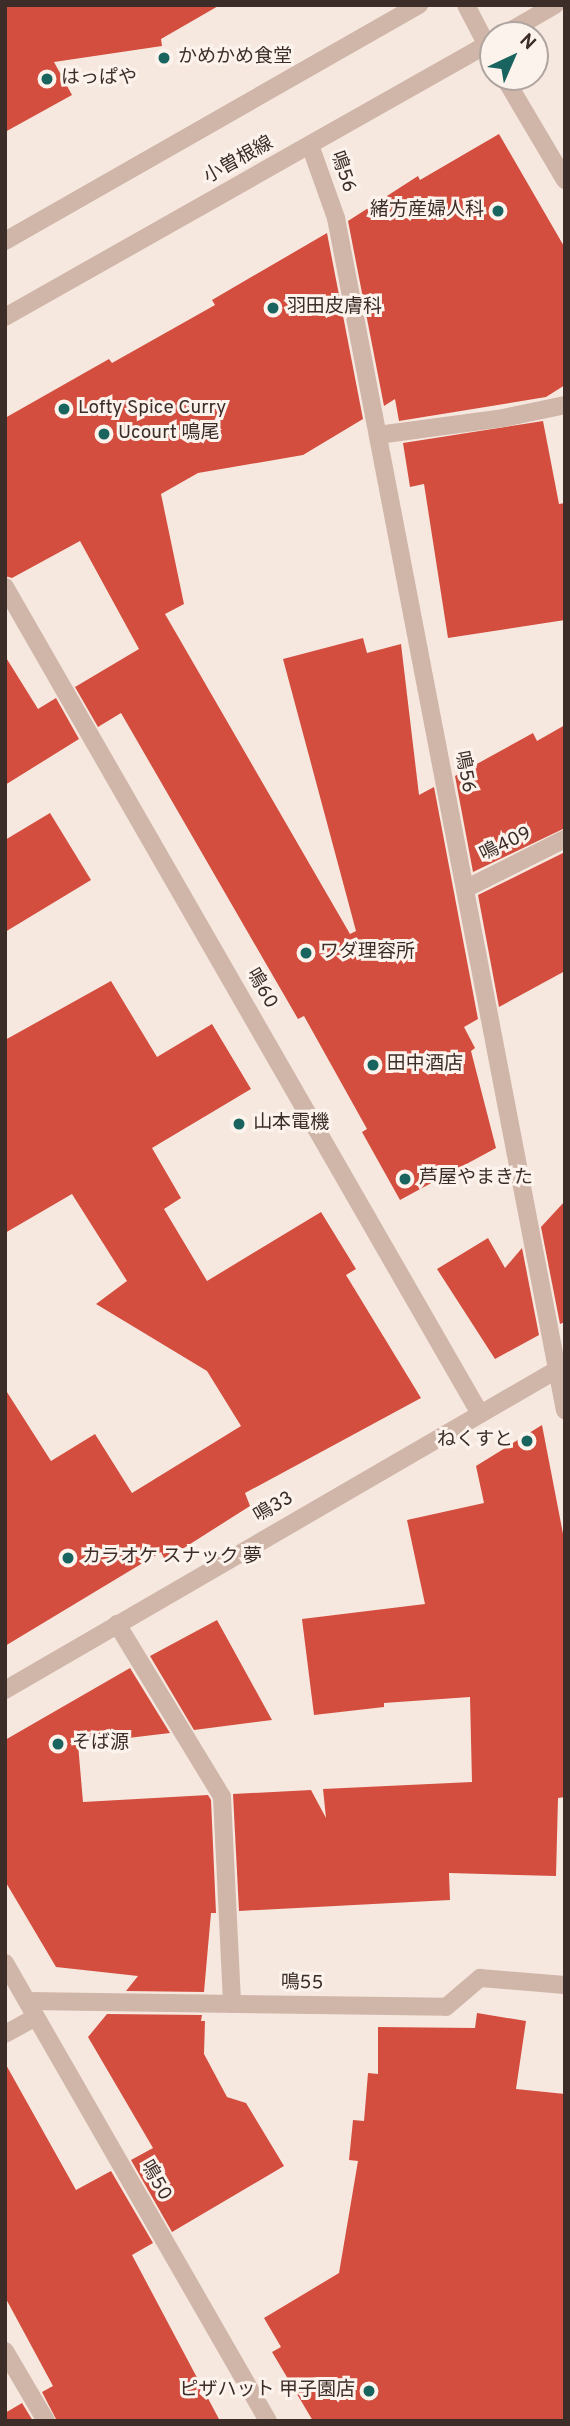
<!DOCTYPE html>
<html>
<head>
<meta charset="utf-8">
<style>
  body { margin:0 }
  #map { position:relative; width:570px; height:2426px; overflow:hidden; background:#f6e8df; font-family:Overpass,"Noto Sans JP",sans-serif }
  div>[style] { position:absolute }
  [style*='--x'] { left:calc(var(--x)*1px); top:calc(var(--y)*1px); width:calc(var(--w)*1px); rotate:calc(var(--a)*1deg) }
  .building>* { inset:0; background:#d44e3f }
  .minor>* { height:18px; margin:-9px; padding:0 9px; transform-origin:9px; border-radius:9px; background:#d0b5a9 }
  .tertiary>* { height:18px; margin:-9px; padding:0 9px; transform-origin:9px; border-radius:9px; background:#d0b5a9 }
  .dots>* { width:19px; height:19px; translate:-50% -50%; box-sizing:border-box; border:4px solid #fcf3ed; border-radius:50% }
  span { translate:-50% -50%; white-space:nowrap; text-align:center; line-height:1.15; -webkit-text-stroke:6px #fcf3ed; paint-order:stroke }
  .poi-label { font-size:19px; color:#3c2d29 }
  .left { translate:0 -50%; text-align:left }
  .right { translate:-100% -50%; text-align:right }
  .street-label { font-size:19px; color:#3c2d29 }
  .frame { position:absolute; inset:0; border:7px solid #3c2d29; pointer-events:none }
  .north { position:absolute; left:479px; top:21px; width:70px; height:70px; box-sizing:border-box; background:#fcf3ed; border:2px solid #afa49f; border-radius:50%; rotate:44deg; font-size:19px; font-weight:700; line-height:28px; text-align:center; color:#3c2d29 }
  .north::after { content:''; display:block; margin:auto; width:24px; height:32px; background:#19645e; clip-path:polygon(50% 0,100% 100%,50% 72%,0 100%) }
</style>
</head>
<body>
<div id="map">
  <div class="building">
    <div style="clip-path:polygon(5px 5px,220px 5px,161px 39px,162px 46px,54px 62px,72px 95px,5px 132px)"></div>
    <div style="clip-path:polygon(499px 134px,565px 248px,565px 385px,546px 397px,399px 421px,395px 399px,384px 406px,348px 221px,418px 176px,420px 180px)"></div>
    <div style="clip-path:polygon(327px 233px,363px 419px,303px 455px,198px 473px,161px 494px,184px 604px,165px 614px,350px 934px,356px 931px,283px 659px,363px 638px,367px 653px,401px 644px,419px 795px,434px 787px,478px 1019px,464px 1027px,475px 1048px,471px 1051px,496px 1148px,400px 1200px,362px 1132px,367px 1129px,304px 1016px,298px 1019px,121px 713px,98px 727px,75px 687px,139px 649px,80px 541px,12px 578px,5px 576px,5px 418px,109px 359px,112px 363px,215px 305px,212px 300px)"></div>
    <div style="clip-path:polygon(543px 421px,559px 504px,565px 503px,565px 620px,448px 638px,424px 484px,410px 487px,403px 443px)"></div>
    <div style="clip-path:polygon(5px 656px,38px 709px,56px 698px,79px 739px,5px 785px)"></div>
    <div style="clip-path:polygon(565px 725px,565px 828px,473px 872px,455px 776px,533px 733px,537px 741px)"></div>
    <div style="clip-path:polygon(50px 813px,91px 880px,5px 932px,5px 840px)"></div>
    <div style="clip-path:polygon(565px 852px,565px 971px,499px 1007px,478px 895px)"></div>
    <div style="clip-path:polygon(111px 981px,157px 1057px,212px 1024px,251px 1089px,152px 1148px,181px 1198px,164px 1209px,207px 1281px,321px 1212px,356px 1269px,346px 1275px,421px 1398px,245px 1493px,250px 1506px,165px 1560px,161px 1552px,5px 1646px,5px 1389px,51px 1461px,95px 1434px,132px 1493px,241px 1426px,207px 1371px,96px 1304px,127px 1281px,72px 1194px,5px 1233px,5px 1040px)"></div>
    <div style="clip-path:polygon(565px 1201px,565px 1322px,560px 1324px,541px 1227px)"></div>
    <div style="clip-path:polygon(488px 1238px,505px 1268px,522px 1248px,539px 1335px,495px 1359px,437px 1269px)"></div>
    <div style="clip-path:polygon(542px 1425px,565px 1544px,565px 1797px,558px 1798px,556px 1876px,449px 1873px,450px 1900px,239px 1911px,233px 1794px,311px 1790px,326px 1818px,323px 1789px,472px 1782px,470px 1697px,384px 1703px,384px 1707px,314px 1715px,302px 1619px,425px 1604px,407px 1520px,484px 1503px,476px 1466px)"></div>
    <div style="clip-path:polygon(217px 1620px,272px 1720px,194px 1730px,150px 1656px)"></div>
    <div style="clip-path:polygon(130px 1668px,170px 1733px,78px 1744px,83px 1802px,208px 1795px,211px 1800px,216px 1913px,211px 1913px,204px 1992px,126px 1991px,138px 1976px,56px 1967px,5px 1881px,5px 1740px)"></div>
    <div style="clip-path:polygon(477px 2013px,526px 2021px,516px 2089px,565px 2094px,565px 2421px,313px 2421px,272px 2352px,281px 2347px,264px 2318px,339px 2273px,358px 2161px,349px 2160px,353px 2120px,364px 2121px,368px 2073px,378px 2074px,378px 2027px,475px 2028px)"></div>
    <div style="clip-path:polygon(107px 2014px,202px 2015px,201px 2021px,205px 2021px,204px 2054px,227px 2097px,246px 2103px,284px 2166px,172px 2232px,131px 2160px,153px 2148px,88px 2037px)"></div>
    <div style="clip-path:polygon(5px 2063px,76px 2190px,111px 2171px,153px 2243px,132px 2255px,220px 2421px,57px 2421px,42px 2392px,53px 2386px,5px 2297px)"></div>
    <div style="clip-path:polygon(22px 2403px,33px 2421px,5px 2421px,5px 2413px)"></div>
  </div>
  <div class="minor">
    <div style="--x:466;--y:5;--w:59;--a:62.6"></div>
    <div style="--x:504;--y:77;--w:120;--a:59.4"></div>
    <div style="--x:310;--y:145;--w:77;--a:70.4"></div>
    <div style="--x:336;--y:218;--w:1214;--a:79.13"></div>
    <div style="--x:378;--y:435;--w:126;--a:-7.7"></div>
    <div style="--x:503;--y:418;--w:63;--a:-11.8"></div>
    <div style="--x:5;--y:587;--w:951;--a:60.12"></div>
    <div style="--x:465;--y:889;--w:112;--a:-26.6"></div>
    <div style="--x:117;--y:1624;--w:202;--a:58.7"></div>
    <div style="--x:222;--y:1797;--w:207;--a:87.2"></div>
    <div style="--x:5;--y:1963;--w:528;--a:60.13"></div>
    <div style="--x:28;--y:2001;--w:418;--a:0.8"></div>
    <div style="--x:446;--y:2007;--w:45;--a:-40.5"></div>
    <div style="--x:480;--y:1978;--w:85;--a:4.7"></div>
    <div style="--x:5;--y:2034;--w:35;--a:-29"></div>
    <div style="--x:5;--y:2351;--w:81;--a:59.6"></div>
  </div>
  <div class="tertiary">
    <div style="--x:503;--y:35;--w:60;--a:-30"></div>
    <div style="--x:5;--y:241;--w:477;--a:-29.7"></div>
    <div style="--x:5;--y:317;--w:561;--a:-29.49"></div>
    <div style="--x:5;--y:1690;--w:647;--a:-30.13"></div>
  </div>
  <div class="dots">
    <div style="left:164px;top:58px;background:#19645e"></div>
    <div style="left:47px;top:79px;background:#19645e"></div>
    <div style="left:498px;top:211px;background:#19645e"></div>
    <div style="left:273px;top:308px;background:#19645e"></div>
    <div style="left:64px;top:409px;background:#19645e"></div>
    <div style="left:104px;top:434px;background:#19645e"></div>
    <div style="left:306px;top:953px;background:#19645e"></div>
    <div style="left:373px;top:1065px;background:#19645e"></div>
    <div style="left:239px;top:1124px;background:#19645e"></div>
    <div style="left:405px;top:1179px;background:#19645e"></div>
    <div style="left:527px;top:1441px;background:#19645e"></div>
    <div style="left:68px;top:1558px;background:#19645e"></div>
    <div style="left:58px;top:1744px;background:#19645e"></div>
    <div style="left:369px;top:2391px;background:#19645e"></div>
  </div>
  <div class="poi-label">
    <span class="left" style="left:178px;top:58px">かめかめ食堂</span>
    <span class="left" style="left:61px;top:79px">はっぱや</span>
    <span class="right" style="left:484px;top:211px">緒方産婦人科</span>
    <span class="left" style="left:287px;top:308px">羽田皮膚科</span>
    <span class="left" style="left:78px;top:409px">Lofty Spice Curry</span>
    <span class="left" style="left:118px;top:434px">Ucourt 鳴尾</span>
    <span class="left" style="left:320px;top:953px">ワダ理容所</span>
    <span class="left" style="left:387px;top:1065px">田中酒店</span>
    <span class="left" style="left:253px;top:1124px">山本電機</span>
    <span class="left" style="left:419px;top:1179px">芦屋やまきた</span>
    <span class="right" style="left:513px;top:1441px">ねくすと</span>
    <span class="left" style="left:82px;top:1558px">カラオケ スナック 夢</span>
    <span class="left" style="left:72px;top:1744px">そば源</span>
    <span class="right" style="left:355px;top:2391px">ピザハット 甲子園店</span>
  </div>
  <div class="street-label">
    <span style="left:239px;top:161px;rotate:-29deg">小曽根線</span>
    <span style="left:342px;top:172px;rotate:71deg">鳴56</span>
    <span style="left:464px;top:772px;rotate:79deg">鳴56</span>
    <span style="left:506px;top:845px;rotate:-26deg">鳴409</span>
    <span style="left:261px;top:989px;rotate:60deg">鳴60</span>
    <span style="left:274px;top:1508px;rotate:-30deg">鳴33</span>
    <span style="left:302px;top:1984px;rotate:1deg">鳴55</span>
    <span style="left:155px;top:2181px;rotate:60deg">鳴50</span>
  </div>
  <div class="frame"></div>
  <div class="north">N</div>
</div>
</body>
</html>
